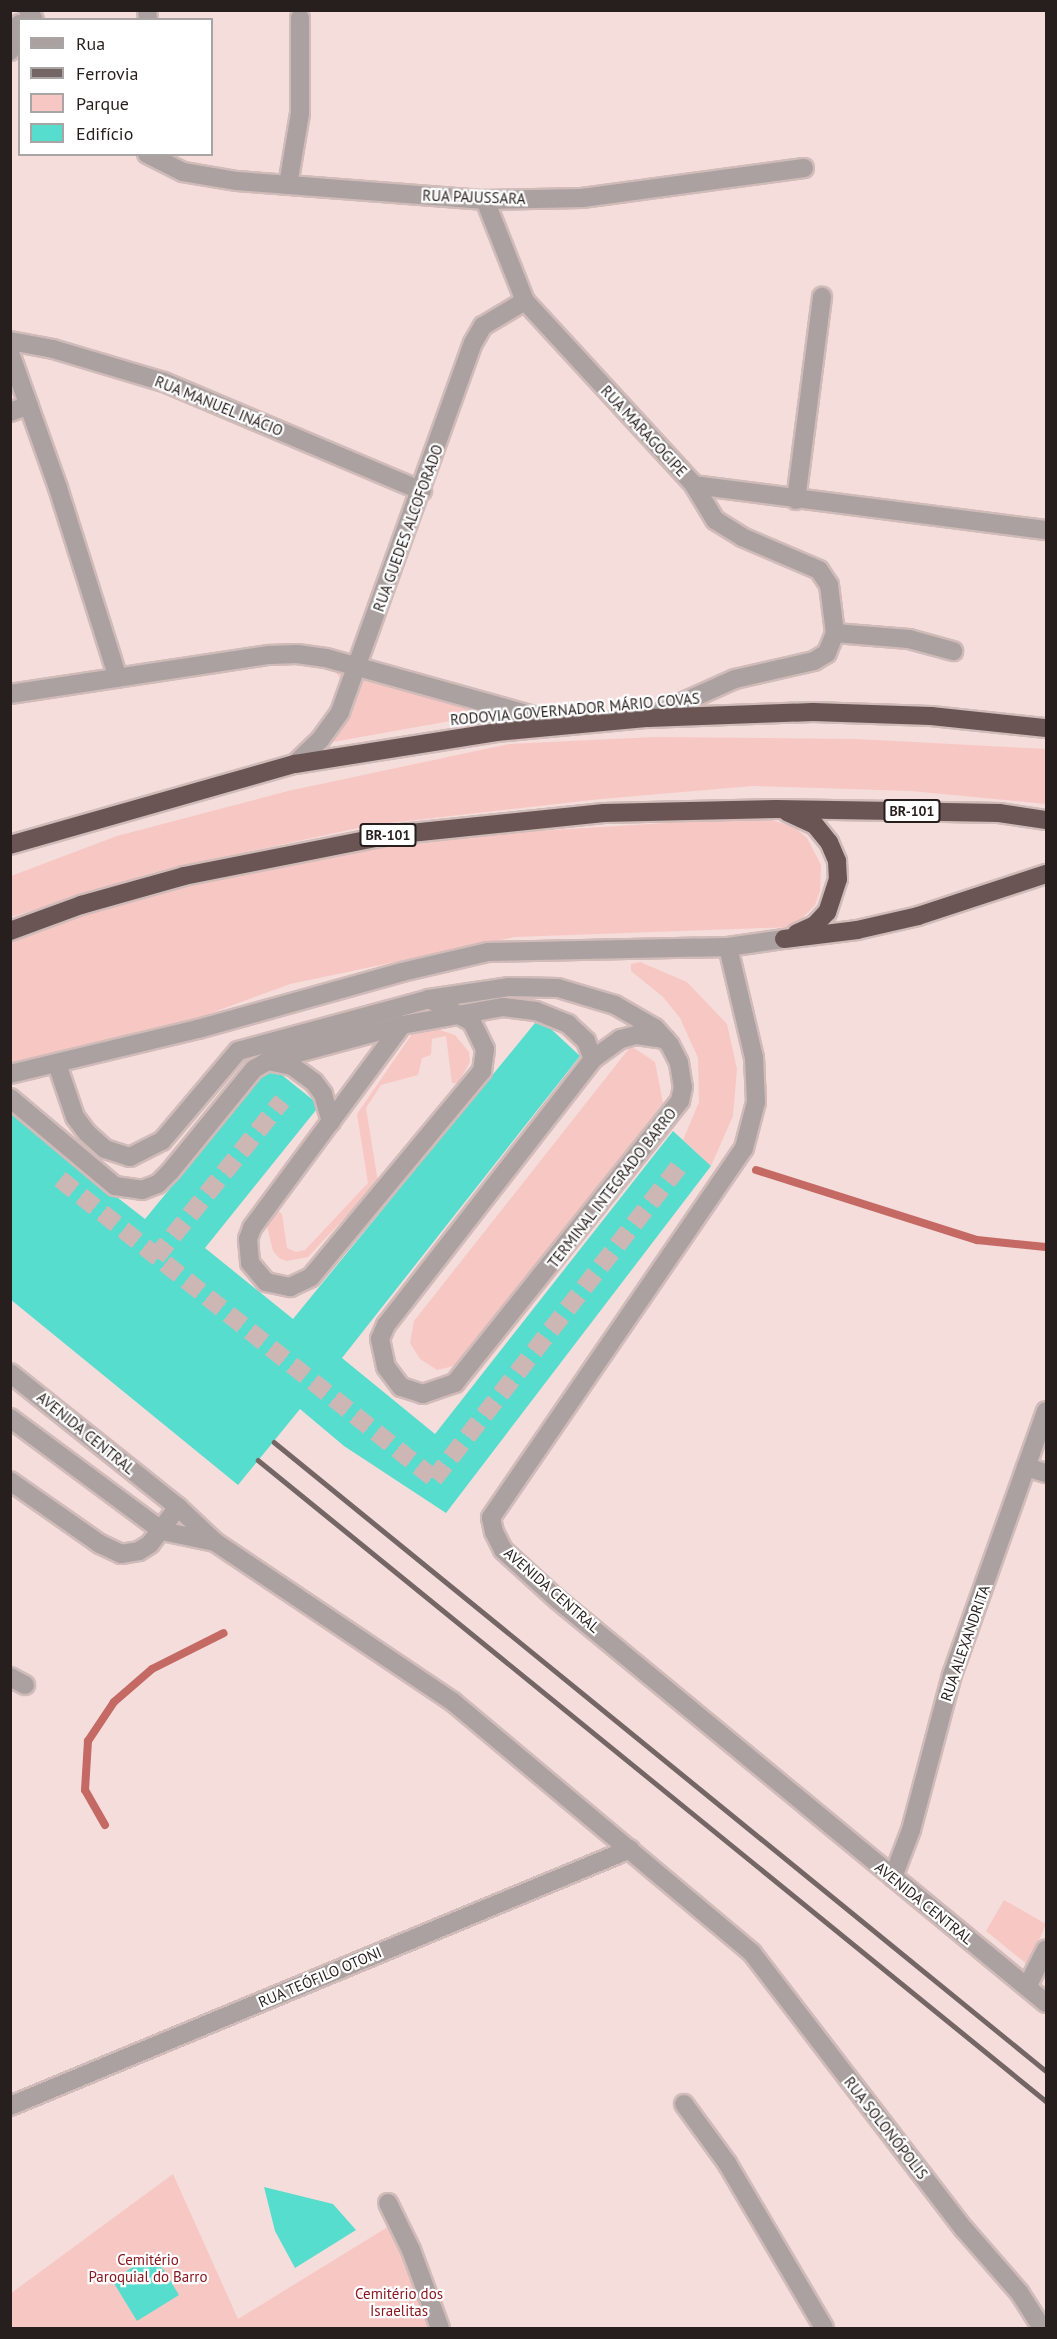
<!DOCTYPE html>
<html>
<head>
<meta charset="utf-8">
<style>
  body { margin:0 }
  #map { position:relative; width:1057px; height:2339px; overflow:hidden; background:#f5dddb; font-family:"PT Sans",sans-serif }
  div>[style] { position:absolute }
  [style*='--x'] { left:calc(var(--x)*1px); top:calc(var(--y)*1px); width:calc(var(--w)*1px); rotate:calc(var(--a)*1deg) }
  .green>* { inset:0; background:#f7c7c3 }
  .stream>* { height:8px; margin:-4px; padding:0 4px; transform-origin:4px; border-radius:4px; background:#c56965 }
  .building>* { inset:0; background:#57ddce }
  .minor-tunnel>* { height:18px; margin-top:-9px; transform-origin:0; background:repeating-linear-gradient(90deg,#ccb7b5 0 18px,transparent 0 27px) }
  .roads { filter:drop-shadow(2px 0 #d0bbb9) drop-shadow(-2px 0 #d0bbb9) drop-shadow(0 2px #d0bbb9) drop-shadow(0 -2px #d0bbb9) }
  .minor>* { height:18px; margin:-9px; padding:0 9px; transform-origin:9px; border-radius:9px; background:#aba1a0 }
  .highway>* { height:18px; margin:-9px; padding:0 9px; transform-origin:9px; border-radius:9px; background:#6a5554 }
  .rail>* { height:4.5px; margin:-2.25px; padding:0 2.25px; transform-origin:2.25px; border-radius:2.25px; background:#746665 }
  span { translate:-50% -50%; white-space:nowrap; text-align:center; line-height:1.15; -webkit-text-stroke:4.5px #fff; paint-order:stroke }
  .shield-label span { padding:2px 4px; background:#fff; border:2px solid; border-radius:4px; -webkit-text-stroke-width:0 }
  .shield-label { font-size:14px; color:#271e1e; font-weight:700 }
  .street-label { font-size:15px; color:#271e1e }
  .park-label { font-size:15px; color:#8a1820 }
  .frame { position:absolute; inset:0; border:12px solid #271e1e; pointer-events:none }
  .legend { position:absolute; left:18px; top:18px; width:195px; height:138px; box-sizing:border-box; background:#fff; border:2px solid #a9a5a5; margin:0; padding:8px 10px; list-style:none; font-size:18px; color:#271e1e }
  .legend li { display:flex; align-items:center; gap:12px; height:30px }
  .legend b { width:30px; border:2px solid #a9a5a5 }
</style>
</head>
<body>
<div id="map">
  <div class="green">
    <div style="clip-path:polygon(329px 660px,484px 715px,327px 743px,342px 682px)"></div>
    <div style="clip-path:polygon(654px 737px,856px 739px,1046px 749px,1046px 804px,911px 791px,753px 786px,601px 799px,372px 825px,155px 872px,11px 917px,11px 876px,117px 836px,288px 791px,509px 744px)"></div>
    <div style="clip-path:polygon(762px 817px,794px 827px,807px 838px,821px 865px,820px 891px,815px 905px,794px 927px,515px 937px,290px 984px,160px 1032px,11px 1065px,11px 931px,81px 905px,385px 846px,487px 834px)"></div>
    <div style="clip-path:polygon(640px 962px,687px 982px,727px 1024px,737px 1069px,733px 1116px,711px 1166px,683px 1140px,699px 1102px,698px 1058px,680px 1018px,663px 997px,631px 971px,631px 964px)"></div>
    <div style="clip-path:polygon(434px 1028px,455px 1035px,469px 1052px,470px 1062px,458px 1083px,452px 1083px,446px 1036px,432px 1039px,431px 1055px,422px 1058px,418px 1075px,381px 1085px,366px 1108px,378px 1182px,308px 1257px,287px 1261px,279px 1258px,273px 1251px,267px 1226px,276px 1209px,282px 1214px,287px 1248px,296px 1252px,305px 1250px,368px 1183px,357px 1114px,412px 1034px)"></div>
    <div style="clip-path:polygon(631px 1046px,655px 1062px,663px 1103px,458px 1365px,437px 1370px,420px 1359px,410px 1343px,414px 1321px)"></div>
    <div style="clip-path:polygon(1004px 1900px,1046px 1924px,1028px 1965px,986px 1931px)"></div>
    <div style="clip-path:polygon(173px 2174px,238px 2319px,391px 2225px,436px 2328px,11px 2328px,10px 2294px)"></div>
  </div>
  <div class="stream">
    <div style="--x:756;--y:1170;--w:232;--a:17.6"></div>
    <div style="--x:977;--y:1240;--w:69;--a:5.8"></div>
    <div style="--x:105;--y:1825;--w:40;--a:-119.7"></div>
    <div style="--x:85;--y:1790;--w:49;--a:-86.5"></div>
    <div style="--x:88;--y:1741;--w:47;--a:-56.3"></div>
    <div style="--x:114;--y:1702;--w:50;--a:-41"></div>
    <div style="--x:152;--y:1669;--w:80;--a:-26.6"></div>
  </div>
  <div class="building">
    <div style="clip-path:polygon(535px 1023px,551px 1029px,580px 1056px,342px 1358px,435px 1434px,673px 1131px,711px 1166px,446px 1513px,344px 1446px,300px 1409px,238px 1485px,10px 1299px,10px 1113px,108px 1195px,118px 1198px,145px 1219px,261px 1078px,270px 1073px,282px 1075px,313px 1100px,316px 1110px,205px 1248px,293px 1319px)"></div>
    <div style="clip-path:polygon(264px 2187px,333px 2204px,356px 2230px,295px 2268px,275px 2231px)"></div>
    <div style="clip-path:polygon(154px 2254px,179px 2295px,137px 2321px,112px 2280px)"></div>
  </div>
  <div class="minor-tunnel">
    <div style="--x:60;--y:1179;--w:479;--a:38.7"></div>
    <div style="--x:434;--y:1479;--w:397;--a:-51.9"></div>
    <div style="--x:156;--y:1257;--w:201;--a:-51.1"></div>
  </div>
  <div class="roads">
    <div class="minor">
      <div style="--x:28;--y:10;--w:12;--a:59"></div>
      <div style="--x:147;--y:10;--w:10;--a:84"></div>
      <div style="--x:10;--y:51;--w:29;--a:-70"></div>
      <div style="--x:147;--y:154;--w:40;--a:26.6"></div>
      <div style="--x:183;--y:172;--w:55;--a:9.5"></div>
      <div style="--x:237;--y:181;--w:249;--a:4.4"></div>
      <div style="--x:485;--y:200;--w:97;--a:-1.2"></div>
      <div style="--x:582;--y:198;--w:224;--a:-7.7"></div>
      <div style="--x:288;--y:185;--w:73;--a:-80.5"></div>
      <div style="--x:300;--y:113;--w:95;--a:-90"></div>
      <div style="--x:485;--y:200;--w:109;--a:68.4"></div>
      <div style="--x:525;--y:301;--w:250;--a:47.4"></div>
      <div style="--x:694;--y:485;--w:41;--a:59"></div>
      <div style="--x:715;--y:520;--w:32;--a:32"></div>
      <div style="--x:742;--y:537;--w:84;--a:23.2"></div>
      <div style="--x:819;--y:570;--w:18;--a:56"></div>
      <div style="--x:829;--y:585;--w:48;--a:82.9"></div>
      <div style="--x:835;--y:633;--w:22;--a:112"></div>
      <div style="--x:827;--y:653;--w:15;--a:148"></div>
      <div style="--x:814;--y:661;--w:81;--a:167.2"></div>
      <div style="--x:735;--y:679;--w:95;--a:155.9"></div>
      <div style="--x:10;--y:341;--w:44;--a:10.5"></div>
      <div style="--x:53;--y:349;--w:116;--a:16.6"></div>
      <div style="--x:164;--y:382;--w:280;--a:22.9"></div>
      <div style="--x:10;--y:353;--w:143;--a:70.4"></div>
      <div style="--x:58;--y:488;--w:199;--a:72.5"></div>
      <div style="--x:10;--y:412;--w:20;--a:-20"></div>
      <div style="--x:694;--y:485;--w:355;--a:7.3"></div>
      <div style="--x:796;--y:500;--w:205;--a:-82.7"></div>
      <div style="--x:835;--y:633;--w:74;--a:4.6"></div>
      <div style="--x:909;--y:639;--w:46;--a:15.3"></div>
      <div style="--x:10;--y:694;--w:262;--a:-8.6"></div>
      <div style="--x:269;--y:655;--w:28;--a:-2"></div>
      <div style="--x:297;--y:654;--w:29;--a:8"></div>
      <div style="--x:326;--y:658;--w:249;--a:15.6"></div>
      <div style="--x:295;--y:764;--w:35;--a:-44"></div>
      <div style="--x:320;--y:740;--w:34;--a:-54"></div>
      <div style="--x:340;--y:712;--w:392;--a:-70.2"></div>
      <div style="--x:473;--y:343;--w:20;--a:-60"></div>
      <div style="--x:483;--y:326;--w:49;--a:-30.8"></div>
      <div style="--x:728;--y:947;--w:114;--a:76.8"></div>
      <div style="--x:754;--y:1058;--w:44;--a:87.4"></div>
      <div style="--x:756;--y:1102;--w:48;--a:104.6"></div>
      <div style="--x:744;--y:1148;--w:448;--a:124.4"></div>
      <div style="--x:491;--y:1518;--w:14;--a:78"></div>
      <div style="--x:494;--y:1532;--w:20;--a:63"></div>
      <div style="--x:503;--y:1550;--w:74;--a:42.3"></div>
      <div style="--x:558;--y:1600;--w:633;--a:39.55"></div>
      <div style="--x:402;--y:1025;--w:252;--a:126.5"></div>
      <div style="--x:252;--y:1228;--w:12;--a:110"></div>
      <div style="--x:248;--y:1239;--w:24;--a:85"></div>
      <div style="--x:250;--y:1263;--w:25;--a:50"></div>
      <div style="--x:266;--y:1282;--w:25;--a:12"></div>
      <div style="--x:290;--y:1287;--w:23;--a:-25"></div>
      <div style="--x:311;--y:1277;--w:268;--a:-50.3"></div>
      <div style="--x:482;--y:1071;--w:22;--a:-82"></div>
      <div style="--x:485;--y:1049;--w:30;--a:-116"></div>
      <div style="--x:472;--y:1022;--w:49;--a:-151.9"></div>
      <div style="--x:273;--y:1062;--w:19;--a:12"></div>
      <div style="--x:292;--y:1066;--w:27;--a:36"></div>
      <div style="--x:314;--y:1082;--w:15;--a:53"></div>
      <div style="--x:323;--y:1094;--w:29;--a:74"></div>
      <div style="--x:57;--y:1064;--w:56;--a:71.2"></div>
      <div style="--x:75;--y:1117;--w:20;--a:53"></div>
      <div style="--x:87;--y:1133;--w:24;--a:42"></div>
      <div style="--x:105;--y:1149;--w:26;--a:18"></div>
      <div style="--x:130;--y:1157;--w:36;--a:-27"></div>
      <div style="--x:162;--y:1141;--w:118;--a:-49.8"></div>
      <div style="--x:238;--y:1051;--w:198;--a:-15.2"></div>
      <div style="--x:429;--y:999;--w:80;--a:-8.6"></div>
      <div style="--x:508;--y:987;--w:50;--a:1.1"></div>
      <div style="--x:558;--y:988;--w:59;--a:16.6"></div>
      <div style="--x:615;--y:1005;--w:46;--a:29.9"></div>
      <div style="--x:655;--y:1028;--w:15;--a:48"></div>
      <div style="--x:665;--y:1039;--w:8;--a:50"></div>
      <div style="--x:670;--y:1045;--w:20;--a:63"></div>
      <div style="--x:679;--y:1063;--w:24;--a:81"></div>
      <div style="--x:683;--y:1087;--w:14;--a:102"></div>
      <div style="--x:680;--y:1101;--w:361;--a:128.6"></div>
      <div style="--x:455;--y:1383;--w:34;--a:161"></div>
      <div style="--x:423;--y:1394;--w:23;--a:-162"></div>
      <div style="--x:401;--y:1387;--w:25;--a:-127"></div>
      <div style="--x:386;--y:1367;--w:29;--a:-102"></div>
      <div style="--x:380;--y:1339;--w:15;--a:-67"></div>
      <div style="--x:386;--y:1325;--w:337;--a:-52.1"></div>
      <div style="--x:593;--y:1059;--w:34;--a:-36"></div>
      <div style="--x:621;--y:1039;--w:16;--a:-15"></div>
      <div style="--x:636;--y:1035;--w:29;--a:8"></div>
      <div style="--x:10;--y:1074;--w:193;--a:-13.5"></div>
      <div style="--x:198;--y:1029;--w:212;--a:-15.6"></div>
      <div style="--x:402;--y:972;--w:88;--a:-13.1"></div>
      <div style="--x:488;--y:952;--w:240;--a:-1.2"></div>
      <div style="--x:728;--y:947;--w:57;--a:-8.1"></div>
      <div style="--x:10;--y:1098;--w:137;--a:40"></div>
      <div style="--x:115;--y:1186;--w:27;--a:8"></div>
      <div style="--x:142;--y:1190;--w:17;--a:-21"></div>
      <div style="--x:158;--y:1184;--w:17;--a:-45"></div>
      <div style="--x:170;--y:1172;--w:133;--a:-50.8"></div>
      <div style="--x:254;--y:1069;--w:16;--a:-30"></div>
      <div style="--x:268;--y:1061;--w:139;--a:-15"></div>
      <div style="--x:402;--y:1025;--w:103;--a:-10.1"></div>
      <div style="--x:503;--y:1007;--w:33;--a:7"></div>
      <div style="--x:536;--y:1011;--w:35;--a:22"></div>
      <div style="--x:568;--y:1024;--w:25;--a:43"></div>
      <div style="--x:586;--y:1041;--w:19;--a:69"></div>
      <div style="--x:10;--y:1373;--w:215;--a:38.6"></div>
      <div style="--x:178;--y:1507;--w:51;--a:43.4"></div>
      <div style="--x:215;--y:1542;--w:287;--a:33.9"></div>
      <div style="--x:453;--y:1702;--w:390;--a:40"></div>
      <div style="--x:752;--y:1953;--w:348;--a:52.5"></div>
      <div style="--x:964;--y:2229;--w:84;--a:48.9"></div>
      <div style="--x:1019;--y:2292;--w:43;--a:57.4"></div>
      <div style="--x:10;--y:1418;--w:189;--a:36.6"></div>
      <div style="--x:162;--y:1531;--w:54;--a:11.7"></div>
      <div style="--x:1026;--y:1467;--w:21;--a:17"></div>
      <div style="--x:10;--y:1481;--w:110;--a:35"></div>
      <div style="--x:100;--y:1544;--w:23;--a:25"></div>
      <div style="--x:121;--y:1554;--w:18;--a:-9"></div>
      <div style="--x:139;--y:1551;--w:13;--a:-32"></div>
      <div style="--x:150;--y:1544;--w:46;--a:-52.9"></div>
      <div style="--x:10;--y:1677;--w:17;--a:28"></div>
      <div style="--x:893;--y:1877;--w:50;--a:-69"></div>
      <div style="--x:911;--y:1830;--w:160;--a:-75.2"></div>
      <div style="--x:952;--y:1675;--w:280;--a:-70.4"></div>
      <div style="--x:1027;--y:1987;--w:42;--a:-63.4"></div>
      <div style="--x:684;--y:2104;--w:73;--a:53.9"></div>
      <div style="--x:727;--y:2163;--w:191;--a:59.5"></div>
      <div style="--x:10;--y:2106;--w:671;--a:-22.51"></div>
      <div style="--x:388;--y:2203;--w:52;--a:63.9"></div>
      <div style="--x:411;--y:2250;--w:83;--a:69.6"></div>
    </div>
    <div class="highway">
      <div style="--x:787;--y:812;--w:31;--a:25"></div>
      <div style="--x:815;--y:825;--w:22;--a:51"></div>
      <div style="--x:829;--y:842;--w:21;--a:67"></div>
      <div style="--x:837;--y:861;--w:18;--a:87"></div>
      <div style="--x:838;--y:879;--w:35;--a:108"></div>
      <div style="--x:827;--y:912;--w:18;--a:133"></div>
      <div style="--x:815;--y:925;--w:20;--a:156"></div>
      <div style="--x:10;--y:845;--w:296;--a:-15.9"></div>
      <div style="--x:295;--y:764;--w:204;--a:-9"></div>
      <div style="--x:496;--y:732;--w:153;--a:-5.3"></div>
      <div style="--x:648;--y:718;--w:165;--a:-2.1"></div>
      <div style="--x:813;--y:712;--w:118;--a:1.9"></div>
      <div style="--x:931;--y:716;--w:116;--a:6"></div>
      <div style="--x:10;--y:931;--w:76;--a:-20.1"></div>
      <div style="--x:81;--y:905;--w:107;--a:-15.7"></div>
      <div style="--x:184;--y:876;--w:211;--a:-11.2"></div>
      <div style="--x:391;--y:835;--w:214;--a:-5.9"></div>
      <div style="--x:604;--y:813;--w:172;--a:-1.3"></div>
      <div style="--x:776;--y:809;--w:223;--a:1"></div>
      <div style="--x:999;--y:813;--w:48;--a:8.5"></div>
      <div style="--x:784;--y:939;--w:74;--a:-7"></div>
      <div style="--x:857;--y:930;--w:63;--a:-12.9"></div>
      <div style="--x:918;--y:916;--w:135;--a:-18.2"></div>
    </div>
  </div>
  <div class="rail">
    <div style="--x:274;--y:1442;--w:996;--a:39.17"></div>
    <div style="--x:258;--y:1460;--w:1016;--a:39.13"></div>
  </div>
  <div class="shield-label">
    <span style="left:912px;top:811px">BR-101</span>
    <span style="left:388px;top:835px">BR-101</span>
  </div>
  <div class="street-label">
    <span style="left:474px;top:197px;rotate:2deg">RUA PAJUSSARA</span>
    <span style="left:219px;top:406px;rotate:22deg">RUA MANUEL INÁCIO</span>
    <span style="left:644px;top:431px;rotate:47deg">RUA MARAGOGIPE</span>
    <span style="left:408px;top:528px;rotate:-70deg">RUA GUEDES ALCOFORADO</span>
    <span style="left:575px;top:709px;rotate:-5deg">RODOVIA GOVERNADOR MÁRIO COVAS</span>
    <span style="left:612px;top:1188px;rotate:-52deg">TERMINAL INTEGRADO BARRO</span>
    <span style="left:86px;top:1433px;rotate:39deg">AVENIDA CENTRAL</span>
    <span style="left:552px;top:1590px;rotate:41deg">AVENIDA CENTRAL</span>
    <span style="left:965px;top:1643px;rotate:-71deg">RUA ALEXANDRITA</span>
    <span style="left:924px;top:1903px;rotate:39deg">AVENIDA CENTRAL</span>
    <span style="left:320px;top:1977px;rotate:-23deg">RUA TEÓFILO OTONI</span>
    <span style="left:886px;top:2128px;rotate:52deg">RUA SOLONÓPOLIS</span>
  </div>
  <div class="park-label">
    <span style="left:148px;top:2268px">Cemitério<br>Paroquial do Barro</span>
    <span style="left:399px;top:2302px">Cemitério dos<br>Israelitas</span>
  </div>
  <div class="frame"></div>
  <ul class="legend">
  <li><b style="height:8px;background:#aba1a0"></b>Rua</li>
  <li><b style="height:8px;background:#746665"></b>Ferrovia</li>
  <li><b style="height:16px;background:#f7c7c3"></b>Parque</li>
  <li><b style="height:16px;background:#57ddce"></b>Edifício</li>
  </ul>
</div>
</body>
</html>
